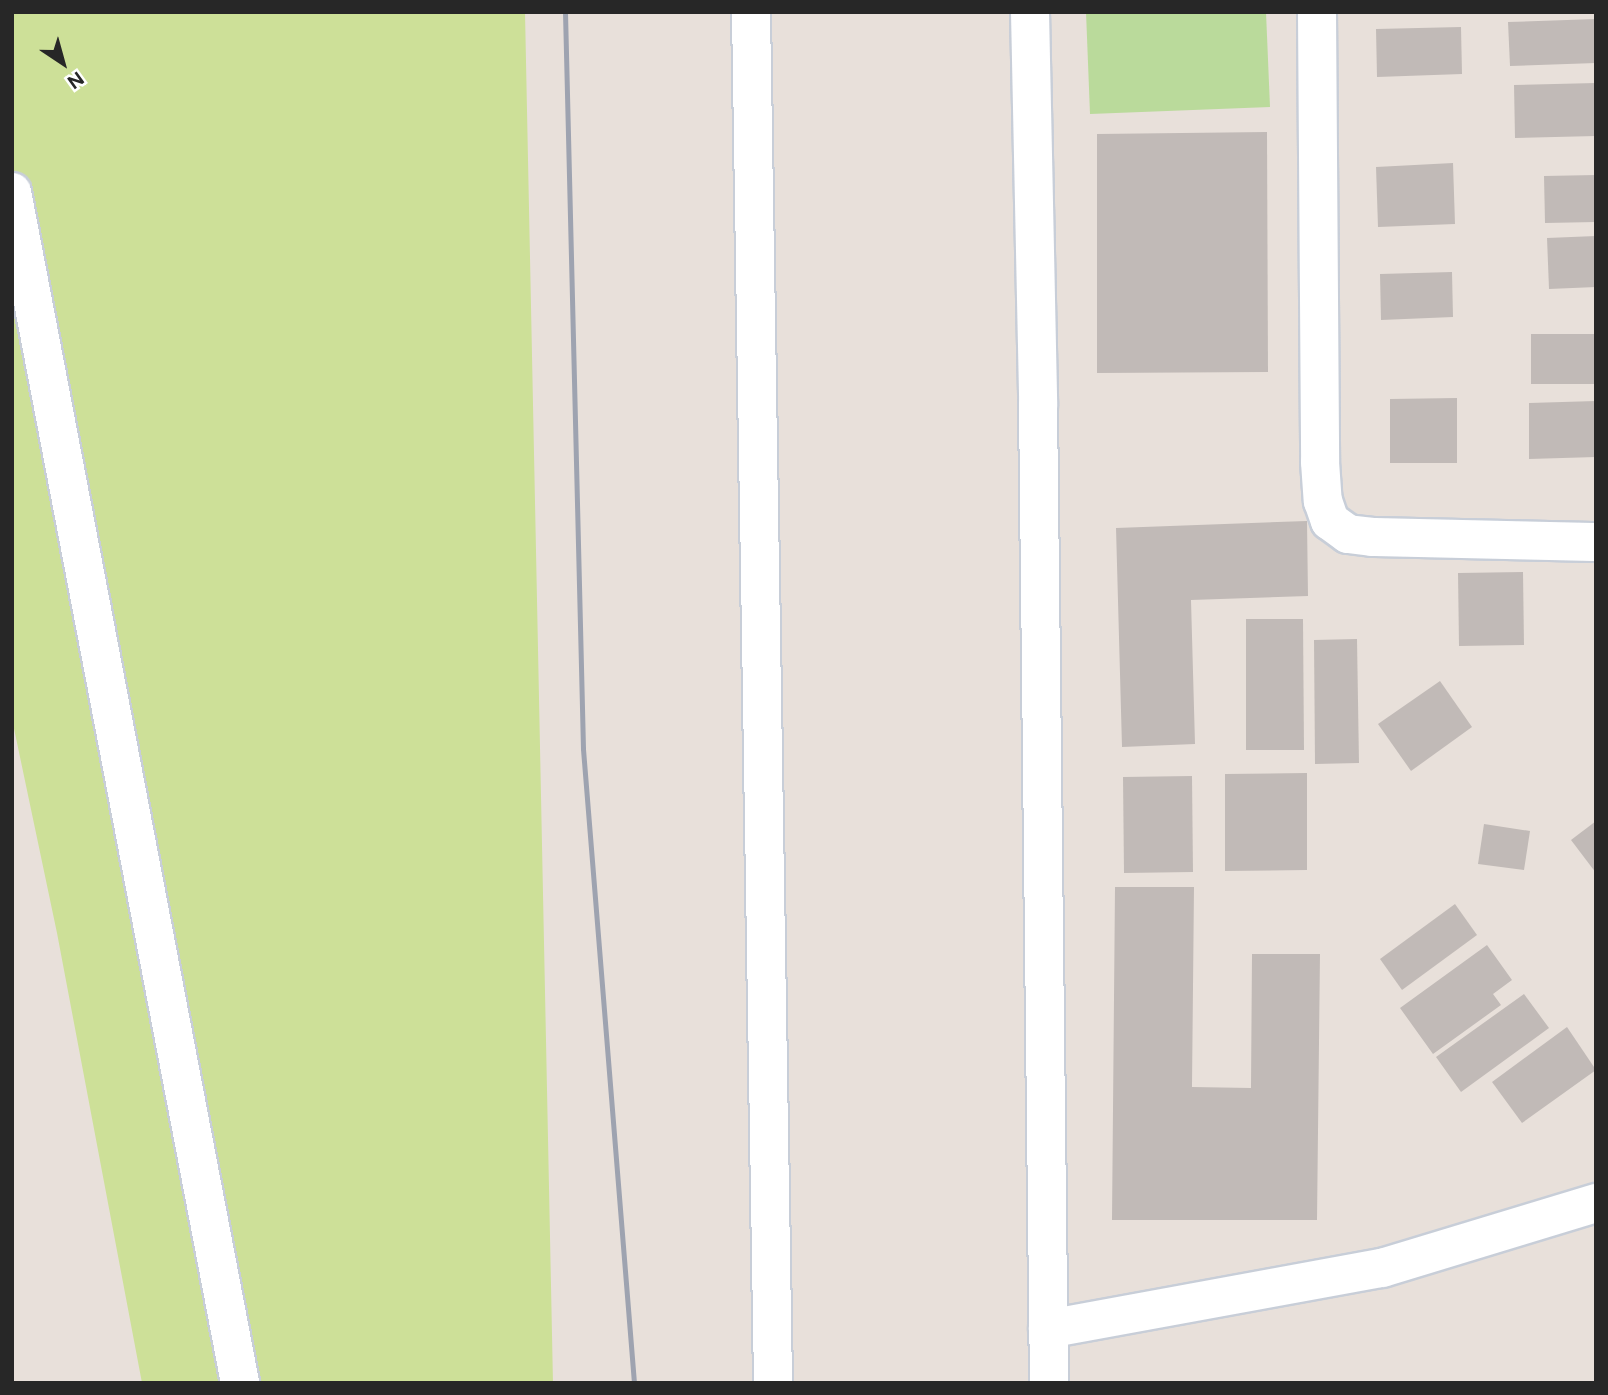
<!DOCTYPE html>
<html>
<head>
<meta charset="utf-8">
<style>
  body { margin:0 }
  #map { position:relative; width:1608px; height:1395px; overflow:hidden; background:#e8e0da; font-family:Figtree,sans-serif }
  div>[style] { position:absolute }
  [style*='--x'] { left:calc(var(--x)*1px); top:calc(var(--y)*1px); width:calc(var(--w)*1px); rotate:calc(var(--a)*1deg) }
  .green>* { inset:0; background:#bada9b }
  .pitch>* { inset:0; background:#cde098 }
  .building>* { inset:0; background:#c1bab7 }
  .roads { filter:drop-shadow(2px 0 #c8ced8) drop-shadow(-2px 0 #c8ced8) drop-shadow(0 2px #c8ced8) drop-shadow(0 -2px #c8ced8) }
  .minor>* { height:38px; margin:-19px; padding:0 19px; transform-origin:19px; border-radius:19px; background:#fff }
  .rail>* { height:5px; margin:-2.5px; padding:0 2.5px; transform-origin:2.5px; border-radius:2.5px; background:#9ea3b0 }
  span { translate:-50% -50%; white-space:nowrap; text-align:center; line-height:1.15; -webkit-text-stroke:7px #fff; paint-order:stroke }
  .frame { position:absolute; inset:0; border:14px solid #272727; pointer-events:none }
  .north { position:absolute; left:28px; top:28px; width:70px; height:70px; -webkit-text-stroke:5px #fff; paint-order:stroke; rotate:144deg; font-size:19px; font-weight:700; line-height:28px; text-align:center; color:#272727 }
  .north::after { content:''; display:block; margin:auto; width:24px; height:32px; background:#272727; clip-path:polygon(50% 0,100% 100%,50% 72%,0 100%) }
</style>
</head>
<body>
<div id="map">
  <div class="green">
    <div style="clip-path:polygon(1086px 12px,1266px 12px,1270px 107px,1090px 114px)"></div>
  </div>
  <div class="pitch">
    <div style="clip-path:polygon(12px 12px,525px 12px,553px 1383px,142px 1383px,57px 933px,12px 719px)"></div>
  </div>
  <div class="building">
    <div style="clip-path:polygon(1596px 19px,1596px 63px,1510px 66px,1508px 22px)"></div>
    <div style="clip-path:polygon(1461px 27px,1462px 74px,1377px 77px,1376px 29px)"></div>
    <div style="clip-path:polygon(1596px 83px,1596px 136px,1515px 138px,1514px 85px)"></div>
    <div style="clip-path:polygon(1267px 132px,1268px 372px,1097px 373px,1097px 134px)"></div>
    <div style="clip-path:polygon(1453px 163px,1455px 224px,1378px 227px,1376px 167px)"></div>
    <div style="clip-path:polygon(1596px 175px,1596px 222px,1545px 223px,1544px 176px)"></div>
    <div style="clip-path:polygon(1596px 236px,1596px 287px,1549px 289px,1547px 238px)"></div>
    <div style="clip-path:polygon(1452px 272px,1453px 317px,1381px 320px,1380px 274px)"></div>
    <div style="clip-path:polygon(1531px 334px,1596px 334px,1596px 384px,1531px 384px)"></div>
    <div style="clip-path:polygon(1457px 398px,1457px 463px,1390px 463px,1390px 399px)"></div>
    <div style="clip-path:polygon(1596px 401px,1596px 457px,1529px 459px,1529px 403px)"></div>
    <div style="clip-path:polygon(1307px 521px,1308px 596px,1191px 600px,1195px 744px,1122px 747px,1116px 528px)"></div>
    <div style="clip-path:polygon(1523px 572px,1524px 645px,1459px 646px,1458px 573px)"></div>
    <div style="clip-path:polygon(1246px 619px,1303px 619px,1304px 750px,1246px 750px)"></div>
    <div style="clip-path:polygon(1357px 639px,1359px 763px,1315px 764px,1314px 640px)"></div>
    <div style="clip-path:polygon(1440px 681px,1472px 727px,1411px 771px,1378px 724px)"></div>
    <div style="clip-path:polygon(1307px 773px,1307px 870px,1225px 871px,1225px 774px)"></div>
    <div style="clip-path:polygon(1192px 776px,1193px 872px,1124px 873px,1123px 777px)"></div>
    <div style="clip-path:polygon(1596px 821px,1596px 873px,1571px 840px)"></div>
    <div style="clip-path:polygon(1484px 824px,1530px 831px,1524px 870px,1478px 864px)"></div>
    <div style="clip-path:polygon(1115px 887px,1194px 887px,1192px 1087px,1251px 1088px,1252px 954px,1320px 954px,1317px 1220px,1112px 1220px)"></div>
    <div style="clip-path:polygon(1455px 904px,1477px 935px,1402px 990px,1380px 959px)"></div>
    <div style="clip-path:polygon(1487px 945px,1512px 980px,1493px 994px,1501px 1005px,1433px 1054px,1400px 1008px)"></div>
    <div style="clip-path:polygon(1524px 994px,1549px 1028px,1461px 1092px,1436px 1057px)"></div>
    <div style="clip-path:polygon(1567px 1027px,1596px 1070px,1522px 1123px,1492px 1082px)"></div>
  </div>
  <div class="roads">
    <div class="minor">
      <div style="--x:751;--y:12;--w:1371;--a:89.08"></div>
      <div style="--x:1030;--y:12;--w:391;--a:88.8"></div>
      <div style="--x:1038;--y:403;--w:980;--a:89.36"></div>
      <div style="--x:1317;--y:12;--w:450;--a:89.6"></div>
      <div style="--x:1320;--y:462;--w:39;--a:86"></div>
      <div style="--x:1323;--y:501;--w:21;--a:71"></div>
      <div style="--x:1330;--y:521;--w:22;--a:36"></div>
      <div style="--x:1348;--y:534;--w:24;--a:7"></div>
      <div style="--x:1372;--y:537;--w:224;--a:1.3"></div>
      <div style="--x:12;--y:192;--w:1213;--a:79.16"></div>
      <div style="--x:1048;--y:1329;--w:340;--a:-10.4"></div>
      <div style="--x:1382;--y:1268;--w:224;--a:-16.9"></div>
    </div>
  </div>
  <div class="rail">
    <div style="--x:565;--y:12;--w:737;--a:88.6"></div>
    <div style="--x:583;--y:749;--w:636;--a:85.4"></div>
  </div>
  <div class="frame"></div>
  <div class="north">N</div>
</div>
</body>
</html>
